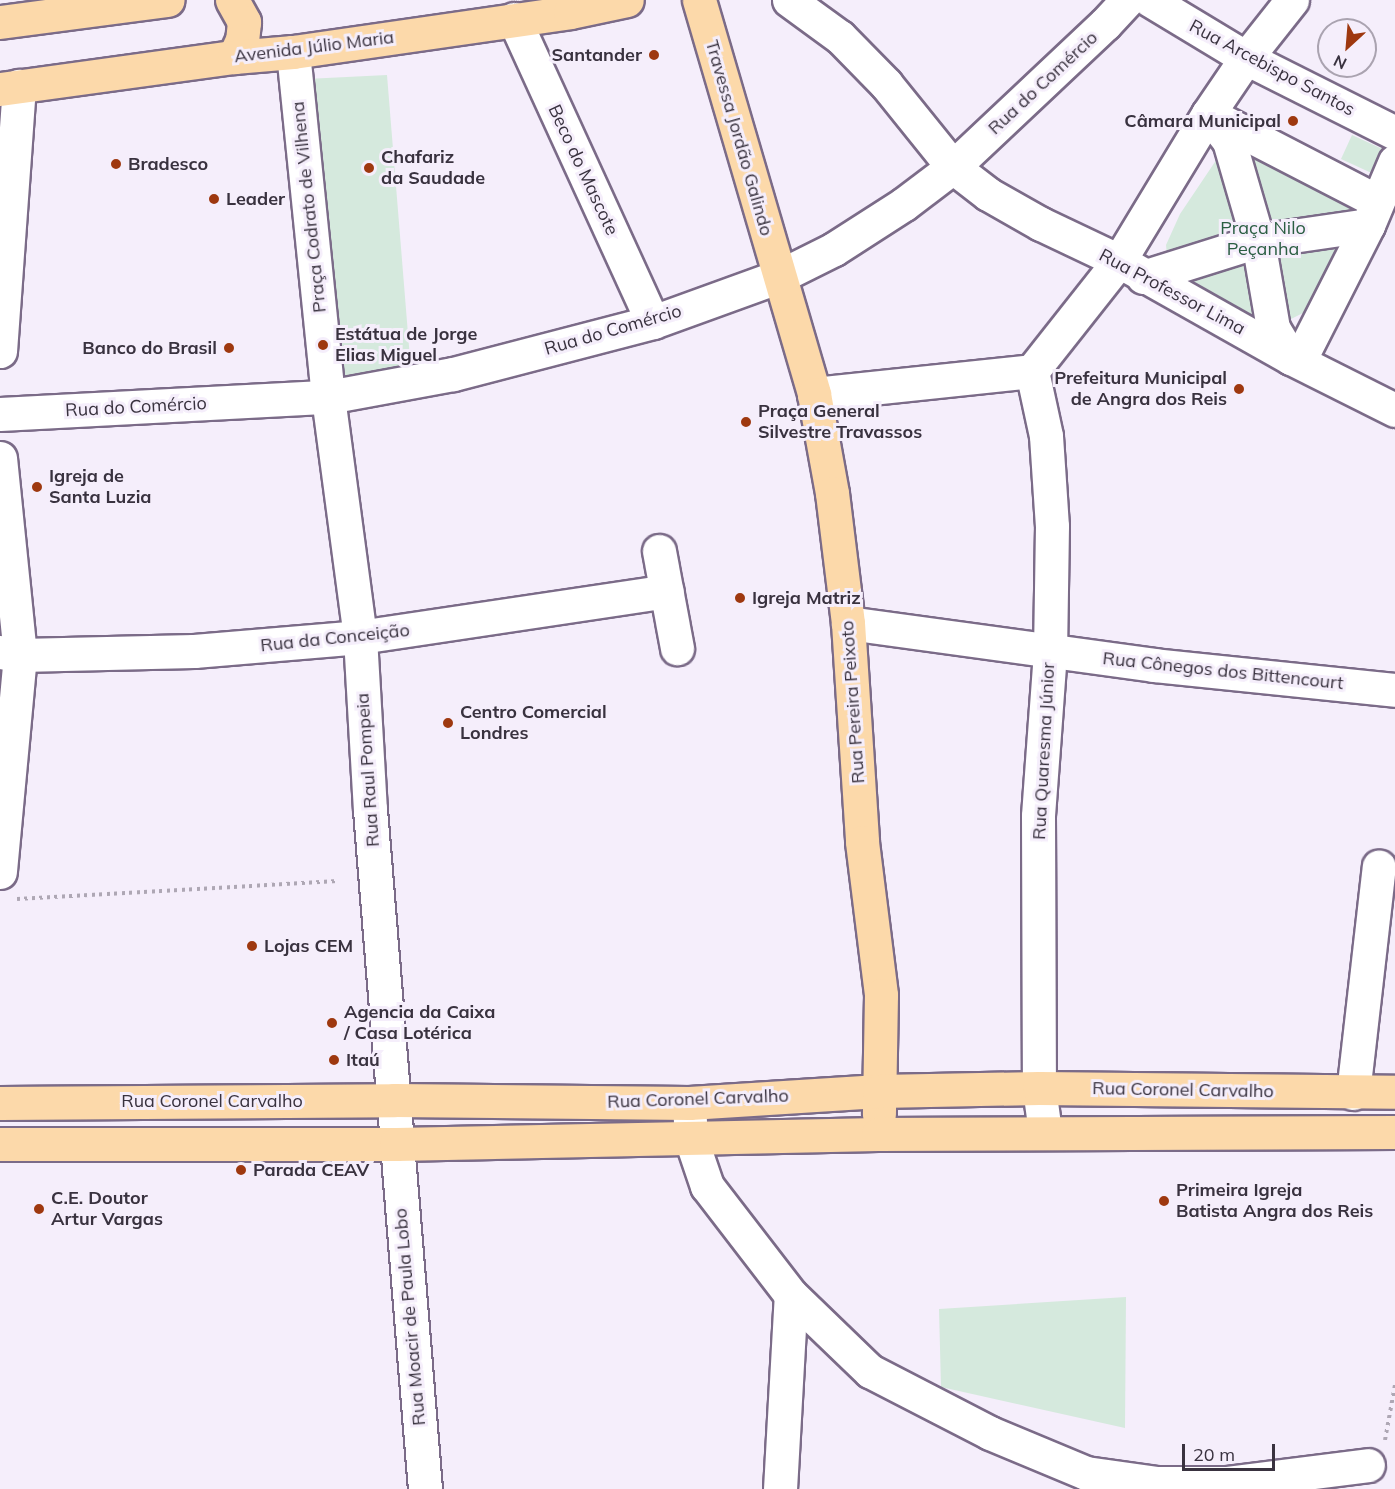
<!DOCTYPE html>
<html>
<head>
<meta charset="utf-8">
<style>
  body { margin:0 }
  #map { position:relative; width:1395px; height:1489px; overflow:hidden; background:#f5eefb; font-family:Mulish,sans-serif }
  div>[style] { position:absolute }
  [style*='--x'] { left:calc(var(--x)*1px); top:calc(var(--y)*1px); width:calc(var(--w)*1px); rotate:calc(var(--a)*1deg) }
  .green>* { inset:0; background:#d5e9dd }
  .path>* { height:4px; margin-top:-2px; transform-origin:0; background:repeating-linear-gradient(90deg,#aea7b4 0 3px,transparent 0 7.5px) }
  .roads { filter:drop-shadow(2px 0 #7b6b88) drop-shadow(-2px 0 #7b6b88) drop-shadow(0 2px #7b6b88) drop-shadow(0 -2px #7b6b88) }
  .minor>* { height:33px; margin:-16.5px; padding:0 16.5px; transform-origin:16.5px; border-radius:16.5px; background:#fff }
  .major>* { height:33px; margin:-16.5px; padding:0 16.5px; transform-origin:16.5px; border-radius:16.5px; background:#fcd9aa }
  .dots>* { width:16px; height:16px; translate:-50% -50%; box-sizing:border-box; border:3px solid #f5eefb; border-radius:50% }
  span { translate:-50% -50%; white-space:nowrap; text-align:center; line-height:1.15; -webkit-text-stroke:6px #f5eefb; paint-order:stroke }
  .street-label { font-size:18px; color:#39323f }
  .poi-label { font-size:18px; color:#39323f; font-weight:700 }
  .right { translate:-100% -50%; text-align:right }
  .left { translate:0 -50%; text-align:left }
  .park-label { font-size:18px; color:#2b5e43 }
  .north { position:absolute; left:1317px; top:18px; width:60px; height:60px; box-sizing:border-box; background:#f5eefb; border:2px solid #aaa3b0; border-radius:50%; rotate:206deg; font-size:16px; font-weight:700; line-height:24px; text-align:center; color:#39323f }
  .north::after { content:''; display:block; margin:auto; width:21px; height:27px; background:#9e380f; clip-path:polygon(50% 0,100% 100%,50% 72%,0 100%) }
  .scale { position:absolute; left:1182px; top:1444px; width:93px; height:27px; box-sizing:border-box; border:3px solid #39323f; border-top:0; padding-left:8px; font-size:18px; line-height:21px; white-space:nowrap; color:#39323f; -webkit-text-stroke:4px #f5eefb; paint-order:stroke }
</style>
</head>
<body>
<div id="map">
  <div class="green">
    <div style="clip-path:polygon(387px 75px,411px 371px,325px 381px,306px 79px)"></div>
    <div style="clip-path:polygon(1352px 135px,1389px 152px,1378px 176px,1341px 159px)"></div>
    <div style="clip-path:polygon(1229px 141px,1369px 207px,1317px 310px,1303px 313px,1273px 328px,1170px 281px,1166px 245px,1180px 214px)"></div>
    <div style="clip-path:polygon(1126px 1297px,1125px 1428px,941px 1387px,939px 1309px)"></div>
  </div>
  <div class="path">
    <div style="--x:17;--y:899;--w:321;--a:-3.2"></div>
    <div style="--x:1385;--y:1440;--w:56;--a:-79.7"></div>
  </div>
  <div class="roads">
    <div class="minor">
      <div style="--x:789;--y:0;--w:63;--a:36"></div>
      <div style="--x:840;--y:37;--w:66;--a:45.6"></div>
      <div style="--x:886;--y:84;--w:107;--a:51.1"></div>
      <div style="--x:953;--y:167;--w:44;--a:37.6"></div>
      <div style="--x:988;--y:194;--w:61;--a:29.5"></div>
      <div style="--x:1041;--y:224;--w:86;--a:25.4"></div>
      <div style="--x:1119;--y:261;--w:197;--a:29.4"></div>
      <div style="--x:1291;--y:358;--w:116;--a:26.6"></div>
      <div style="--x:1150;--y:0;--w:112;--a:31.1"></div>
      <div style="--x:1246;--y:58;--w:167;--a:26.7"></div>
      <div style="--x:514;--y:19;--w:333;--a:65.4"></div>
      <div style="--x:293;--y:52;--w:347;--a:84.2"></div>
      <div style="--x:328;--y:397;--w:242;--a:82.4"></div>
      <div style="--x:360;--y:637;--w:173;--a:86.7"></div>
      <div style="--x:370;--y:810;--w:681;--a:85.37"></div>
      <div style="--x:1208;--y:114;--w:34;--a:52"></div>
      <div style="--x:1229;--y:141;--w:104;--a:73.8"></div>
      <div style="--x:1258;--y:241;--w:88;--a:80.2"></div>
      <div style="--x:1273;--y:328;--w:35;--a:59"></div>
      <div style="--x:1212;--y:116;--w:186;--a:27.3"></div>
      <div style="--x:1143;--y:277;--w:121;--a:-17.4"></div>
      <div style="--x:1258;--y:241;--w:111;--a:-8.3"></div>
      <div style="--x:0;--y:351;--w:266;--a:-85.9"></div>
      <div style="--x:1299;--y:361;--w:153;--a:-63.1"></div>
      <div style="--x:1368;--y:225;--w:69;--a:-67.1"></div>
      <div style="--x:1032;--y:371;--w:66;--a:77.8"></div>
      <div style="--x:1046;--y:436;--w:90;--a:86.2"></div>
      <div style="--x:1052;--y:526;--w:126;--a:90.9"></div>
      <div style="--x:1050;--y:652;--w:164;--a:94.2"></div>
      <div style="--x:1038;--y:816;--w:272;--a:89.8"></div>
      <div style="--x:1039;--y:1088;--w:44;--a:82.2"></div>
      <div style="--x:1032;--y:371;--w:140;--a:-51.7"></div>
      <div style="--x:1119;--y:261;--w:172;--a:-58.8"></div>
      <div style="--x:1208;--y:114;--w:68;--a:-55.8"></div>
      <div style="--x:1246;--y:58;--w:74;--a:-51.6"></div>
      <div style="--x:814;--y:394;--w:219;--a:-6"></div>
      <div style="--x:0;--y:414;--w:328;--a:-3"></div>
      <div style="--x:328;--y:397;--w:127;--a:-10.4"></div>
      <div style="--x:453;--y:374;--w:207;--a:-14.6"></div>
      <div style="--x:653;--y:322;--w:135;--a:-19.9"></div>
      <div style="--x:780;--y:276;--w:60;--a:-26.6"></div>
      <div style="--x:834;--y:249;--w:83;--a:-32.7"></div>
      <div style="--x:904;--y:204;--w:61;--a:-37.1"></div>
      <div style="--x:953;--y:167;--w:209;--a:-43.3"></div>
      <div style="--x:1105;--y:24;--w:33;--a:-47"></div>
      <div style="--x:0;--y:458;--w:198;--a:84.2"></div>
      <div style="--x:20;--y:655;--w:218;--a:95.3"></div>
      <div style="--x:659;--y:551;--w:99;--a:79.5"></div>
      <div style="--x:848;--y:623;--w:309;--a:7.8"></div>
      <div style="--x:1154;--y:665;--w:242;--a:5.9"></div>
      <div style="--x:0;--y:652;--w:20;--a:9"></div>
      <div style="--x:20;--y:655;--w:174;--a:-1.3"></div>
      <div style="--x:194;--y:651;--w:167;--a:-4.8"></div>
      <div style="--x:360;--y:637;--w:310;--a:-8.5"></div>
      <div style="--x:1353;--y:1093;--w:228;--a:-83.5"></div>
      <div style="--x:689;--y:1103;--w:36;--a:87"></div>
      <div style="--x:691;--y:1139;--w:50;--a:71.2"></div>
      <div style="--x:707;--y:1186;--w:138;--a:52.4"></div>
      <div style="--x:791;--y:1295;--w:110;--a:43.9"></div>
      <div style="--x:870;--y:1371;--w:135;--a:27.3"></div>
      <div style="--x:990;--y:1433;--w:104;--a:22.6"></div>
      <div style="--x:1086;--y:1473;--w:72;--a:8"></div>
      <div style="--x:1157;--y:1483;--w:69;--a:0"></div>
      <div style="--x:1226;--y:1483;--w:143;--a:-7.2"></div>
      <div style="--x:780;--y:1489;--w:194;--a:-86.8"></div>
    </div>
    <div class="major">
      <div style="--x:232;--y:0;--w:25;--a:61"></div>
      <div style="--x:244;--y:22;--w:18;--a:96"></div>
      <div style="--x:242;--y:40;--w:19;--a:115"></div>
      <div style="--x:699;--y:0;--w:410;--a:73.7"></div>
      <div style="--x:814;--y:394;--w:101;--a:79.7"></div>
      <div style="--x:832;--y:493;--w:131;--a:83"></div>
      <div style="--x:848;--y:623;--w:219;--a:86.3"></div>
      <div style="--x:862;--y:842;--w:154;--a:82.9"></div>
      <div style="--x:881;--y:995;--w:119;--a:91"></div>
      <div style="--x:0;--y:22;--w:169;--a:-7.5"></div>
      <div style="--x:0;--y:89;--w:236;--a:-7.8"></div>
      <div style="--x:234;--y:57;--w:59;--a:-4.8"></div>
      <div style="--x:293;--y:52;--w:280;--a:-8.2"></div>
      <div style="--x:570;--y:12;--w:58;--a:-11.9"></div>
      <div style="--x:0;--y:1103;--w:394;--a:-0.4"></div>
      <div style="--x:394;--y:1100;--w:295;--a:0.6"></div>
      <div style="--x:689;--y:1103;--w:190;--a:-3.6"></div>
      <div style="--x:879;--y:1091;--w:160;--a:-1.1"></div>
      <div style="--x:1039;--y:1088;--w:356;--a:0.6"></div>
      <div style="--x:0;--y:1144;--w:396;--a:0"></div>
      <div style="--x:396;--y:1144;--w:482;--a:-1.2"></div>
      <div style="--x:878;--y:1134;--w:517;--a:-0.22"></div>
    </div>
  </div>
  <div class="dots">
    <div style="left:654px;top:55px;background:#9e380f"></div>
    <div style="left:1293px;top:121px;background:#9e380f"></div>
    <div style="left:116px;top:164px;background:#9e380f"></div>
    <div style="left:369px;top:168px;background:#9e380f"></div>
    <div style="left:214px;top:199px;background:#9e380f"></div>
    <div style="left:323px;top:345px;background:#9e380f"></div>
    <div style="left:229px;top:348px;background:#9e380f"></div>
    <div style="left:1239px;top:389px;background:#9e380f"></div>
    <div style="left:746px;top:422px;background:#9e380f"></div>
    <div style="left:37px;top:487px;background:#9e380f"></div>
    <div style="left:740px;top:598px;background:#9e380f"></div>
    <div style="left:448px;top:723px;background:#9e380f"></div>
    <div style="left:252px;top:946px;background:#9e380f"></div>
    <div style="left:332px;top:1023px;background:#9e380f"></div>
    <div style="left:334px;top:1060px;background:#9e380f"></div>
    <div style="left:241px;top:1170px;background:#9e380f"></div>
    <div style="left:1164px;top:1201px;background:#9e380f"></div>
    <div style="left:39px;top:1209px;background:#9e380f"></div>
  </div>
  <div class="street-label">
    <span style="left:314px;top:47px;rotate:-7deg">Avenida Júlio Maria</span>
    <span style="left:1272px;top:68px;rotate:28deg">Rua Arcebispo Santos</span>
    <span style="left:1043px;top:83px;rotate:-43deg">Rua do Comércio</span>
    <span style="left:739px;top:138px;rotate:74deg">Travessa Jordão Galindo</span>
    <span style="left:583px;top:170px;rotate:65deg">Beco do Mascote</span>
    <span style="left:309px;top:207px;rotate:-96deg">Praça Codrato de Vilhena</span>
    <span style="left:1172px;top:292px;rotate:28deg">Rua Professor Lima</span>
    <span style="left:613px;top:330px;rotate:-16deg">Rua do Comércio</span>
    <span style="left:136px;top:407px;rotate:-3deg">Rua do Comércio</span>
    <span style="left:335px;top:638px;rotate:-6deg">Rua da Conceição</span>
    <span style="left:1223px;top:671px;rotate:6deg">Rua Cônegos dos Bittencourt</span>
    <span style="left:853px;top:702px;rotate:-94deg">Rua Pereira Peixoto</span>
    <span style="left:1044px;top:751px;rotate:-87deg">Rua Quaresma Júnior</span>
    <span style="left:368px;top:770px;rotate:-94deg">Rua Raul Pompeia</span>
    <span style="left:1183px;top:1090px;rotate:1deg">Rua Coronel Carvalho</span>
    <span style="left:698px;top:1099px;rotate:-2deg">Rua Coronel Carvalho</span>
    <span style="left:212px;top:1101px">Rua Coronel Carvalho</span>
    <span style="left:410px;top:1317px;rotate:-95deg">Rua Moacir de Paula Lobo</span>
  </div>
  <div class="poi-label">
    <span class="right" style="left:642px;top:55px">Santander</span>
    <span class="right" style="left:1281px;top:121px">Câmara Municipal</span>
    <span class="left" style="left:381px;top:168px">Chafariz<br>da Saudade</span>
    <span class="left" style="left:128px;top:164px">Bradesco</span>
    <span class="left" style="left:226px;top:199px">Leader</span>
    <span class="left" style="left:335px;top:345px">Estátua de Jorge<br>Elias Miguel</span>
    <span class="right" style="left:217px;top:348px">Banco do Brasil</span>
    <span class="right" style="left:1227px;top:389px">Prefeitura Municipal<br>de Angra dos Reis</span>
    <span class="left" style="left:758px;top:422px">Praça General<br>Silvestre Travassos</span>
    <span class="left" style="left:49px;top:487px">Igreja de<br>Santa Luzia</span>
    <span class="left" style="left:752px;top:598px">Igreja Matriz</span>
    <span class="left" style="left:460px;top:723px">Centro Comercial<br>Londres</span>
    <span class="left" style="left:264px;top:946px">Lojas CEM</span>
    <span class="left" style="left:344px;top:1023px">Agencia da Caixa<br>/ Casa Lotérica</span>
    <span class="left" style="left:346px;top:1060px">Itaú</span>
    <span class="left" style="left:253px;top:1170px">Parada CEAV</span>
    <span class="left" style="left:1176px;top:1201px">Primeira Igreja<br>Batista Angra dos Reis</span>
    <span class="left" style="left:51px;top:1209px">C.E. Doutor<br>Artur Vargas</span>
  </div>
  <div class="park-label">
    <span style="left:1263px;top:239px">Praça Nilo<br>Peçanha</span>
  </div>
  <div class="north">N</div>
  <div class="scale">20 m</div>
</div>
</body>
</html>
